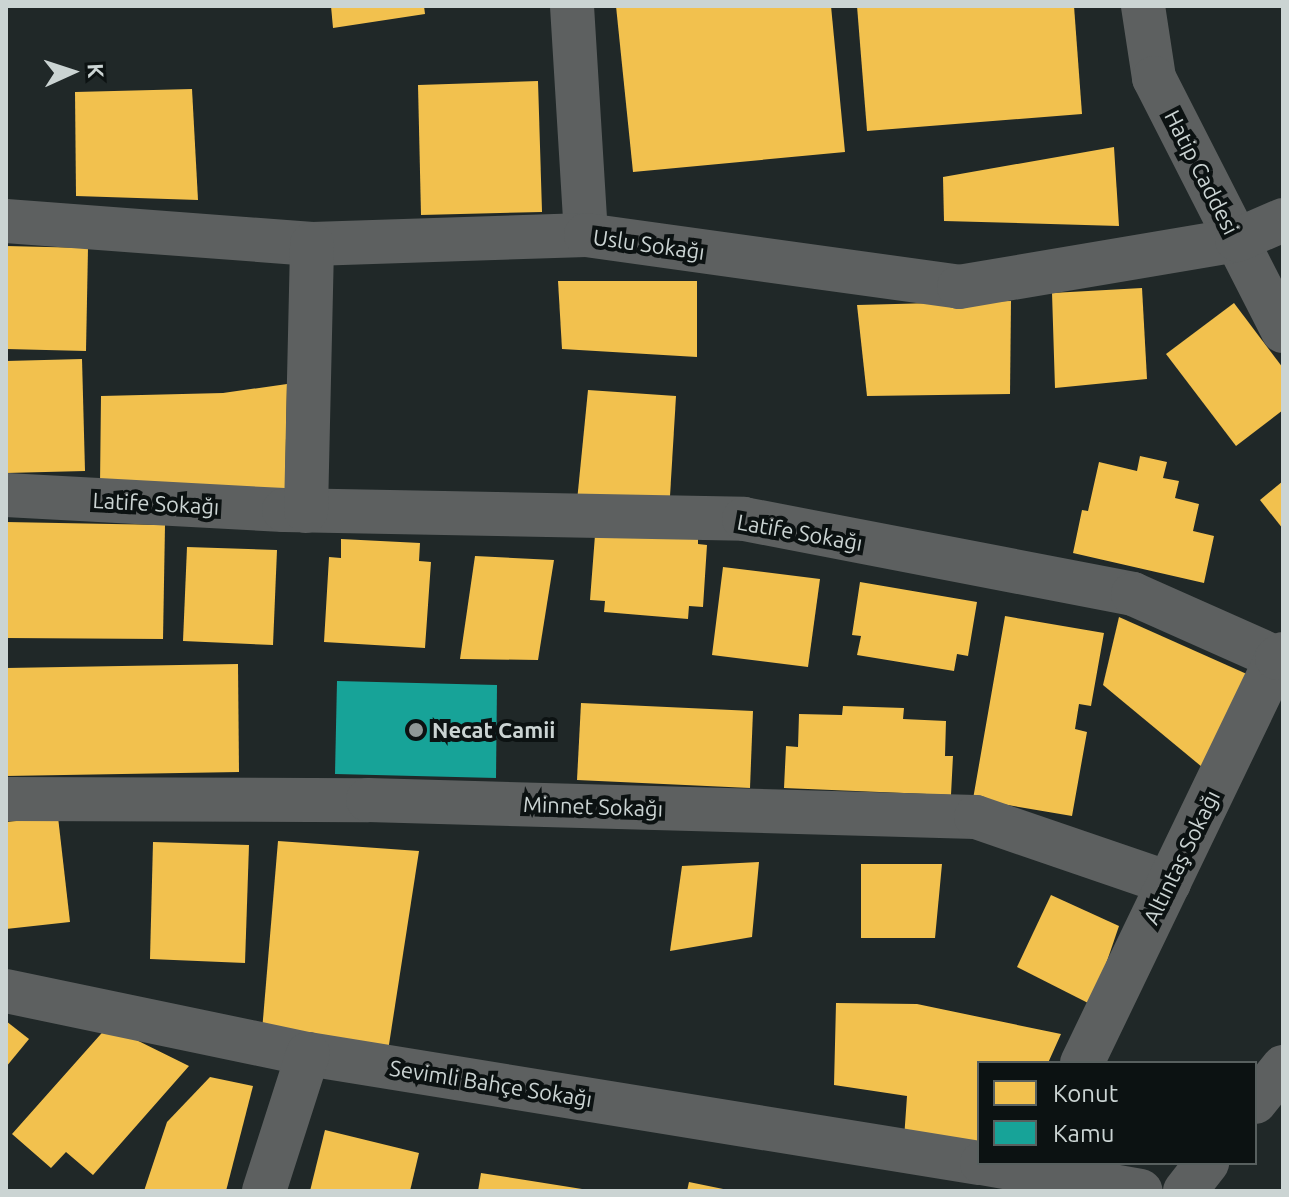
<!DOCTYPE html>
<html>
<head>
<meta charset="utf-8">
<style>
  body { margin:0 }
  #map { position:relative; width:1289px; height:1197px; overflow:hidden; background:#202828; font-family:Ubuntu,sans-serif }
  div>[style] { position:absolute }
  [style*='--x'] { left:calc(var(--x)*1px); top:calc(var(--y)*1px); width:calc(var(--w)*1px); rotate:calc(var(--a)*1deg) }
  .homes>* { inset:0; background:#f2c14e }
  .public>* { inset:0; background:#17a398 }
  .minor>* { height:44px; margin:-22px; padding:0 22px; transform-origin:22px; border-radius:22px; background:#5d6060 }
  .dots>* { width:22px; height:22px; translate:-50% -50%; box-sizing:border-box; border:4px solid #0c1212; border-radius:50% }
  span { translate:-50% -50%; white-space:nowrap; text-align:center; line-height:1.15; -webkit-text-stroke:8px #0c1212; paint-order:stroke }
  .street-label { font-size:22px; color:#cbd4d3 }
  .poi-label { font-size:22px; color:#cbd4d3; font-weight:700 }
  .left { translate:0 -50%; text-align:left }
  .frame { position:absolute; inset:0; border:8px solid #cbd4d3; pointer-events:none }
  .legend { position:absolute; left:977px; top:1061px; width:280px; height:104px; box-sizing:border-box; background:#0c1212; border:2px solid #58605f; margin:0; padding:10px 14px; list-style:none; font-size:24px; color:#cbd4d3 }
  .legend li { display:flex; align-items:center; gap:16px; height:40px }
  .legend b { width:40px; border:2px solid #58605f }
  .north { position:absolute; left:32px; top:32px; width:80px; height:80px; -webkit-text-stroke:6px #0c1212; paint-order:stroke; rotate:87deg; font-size:22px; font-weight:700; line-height:32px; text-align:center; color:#cbd4d3 }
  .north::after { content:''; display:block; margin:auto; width:28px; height:36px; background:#cbd4d3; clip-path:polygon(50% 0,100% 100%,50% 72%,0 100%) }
</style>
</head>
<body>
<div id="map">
  <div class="homes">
    <div style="clip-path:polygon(331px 6px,424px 6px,425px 14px,333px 28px)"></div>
    <div style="clip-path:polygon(616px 6px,831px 6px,845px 152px,633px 172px)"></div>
    <div style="clip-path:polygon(857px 6px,1074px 6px,1082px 114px,867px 131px)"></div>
    <div style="clip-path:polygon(538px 81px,542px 212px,421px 215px,418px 85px)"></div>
    <div style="clip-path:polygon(192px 89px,198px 200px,76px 196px,75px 92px)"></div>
    <div style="clip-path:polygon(1114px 147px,1119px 226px,944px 221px,943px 177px)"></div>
    <div style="clip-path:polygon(6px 246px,88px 248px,86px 351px,6px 349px)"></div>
    <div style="clip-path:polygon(558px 281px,697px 281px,697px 357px,562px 349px)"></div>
    <div style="clip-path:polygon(1142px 288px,1147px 379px,1055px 388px,1052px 293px)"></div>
    <div style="clip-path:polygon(1011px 301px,1010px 394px,867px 396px,857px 305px)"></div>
    <div style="clip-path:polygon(1234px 303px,1283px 368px,1283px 410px,1236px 446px,1166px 354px)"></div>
    <div style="clip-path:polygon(82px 359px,85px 471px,6px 473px,6px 361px)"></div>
    <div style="clip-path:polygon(287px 384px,285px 491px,100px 484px,101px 396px,223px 393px)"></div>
    <div style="clip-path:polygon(588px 390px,676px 396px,670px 496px,577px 501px)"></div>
    <div style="clip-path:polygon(1140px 456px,1167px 462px,1163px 478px,1179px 481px,1175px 498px,1199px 504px,1193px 531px,1214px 536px,1204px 583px,1073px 553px,1082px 510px,1088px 511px,1099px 462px,1137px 471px)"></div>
    <div style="clip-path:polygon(1283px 481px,1283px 529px,1260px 500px)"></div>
    <div style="clip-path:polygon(6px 522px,165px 525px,163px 639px,6px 638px)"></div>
    <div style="clip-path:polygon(698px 534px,698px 544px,707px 545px,703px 607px,689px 606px,688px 619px,604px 612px,605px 601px,590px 600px,595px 535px)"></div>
    <div style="clip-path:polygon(341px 539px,420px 543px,419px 561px,431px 562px,425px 648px,324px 642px,329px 557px,341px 558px)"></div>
    <div style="clip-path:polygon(187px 547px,277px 550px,273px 645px,183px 641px)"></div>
    <div style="clip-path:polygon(475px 556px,554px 560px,538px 660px,460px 659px)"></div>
    <div style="clip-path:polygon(723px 567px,820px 579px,808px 667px,712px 655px)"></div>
    <div style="clip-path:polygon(860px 582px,977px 602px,968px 656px,957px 654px,954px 671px,857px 655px,861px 636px,852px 635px)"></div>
    <div style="clip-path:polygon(1005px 616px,1104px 633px,1091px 706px,1079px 704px,1075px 729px,1087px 732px,1072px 816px,973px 799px)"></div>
    <div style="clip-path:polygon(1119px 617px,1249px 675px,1202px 767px,1103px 685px)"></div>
    <div style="clip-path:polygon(238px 664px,239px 772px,6px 776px,6px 668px)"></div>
    <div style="clip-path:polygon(581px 703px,753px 711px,750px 788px,577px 780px)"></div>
    <div style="clip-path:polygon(843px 706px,904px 708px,903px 719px,946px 721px,945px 756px,953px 756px,951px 795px,784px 788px,786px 746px,798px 747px,799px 714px,842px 715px)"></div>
    <div style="clip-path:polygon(58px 817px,70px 922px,6px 929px,6px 822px)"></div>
    <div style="clip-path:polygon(278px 841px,419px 851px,388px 1051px,262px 1031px)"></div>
    <div style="clip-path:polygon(153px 842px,249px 845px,245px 963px,150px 959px)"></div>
    <div style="clip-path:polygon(759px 862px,752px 937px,670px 951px,682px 866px)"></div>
    <div style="clip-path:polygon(861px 864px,942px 864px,935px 938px,861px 938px)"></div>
    <div style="clip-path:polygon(1051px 895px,1119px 926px,1092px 1005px,1017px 967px)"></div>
    <div style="clip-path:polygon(836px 1003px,917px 1004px,1061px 1034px,1048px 1063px,979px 1063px,979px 1147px,904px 1139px,907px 1096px,834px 1085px)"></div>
    <div style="clip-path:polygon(6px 1021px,29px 1039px,6px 1067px)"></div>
    <div style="clip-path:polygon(108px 1026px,189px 1066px,93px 1175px,66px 1152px,51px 1168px,12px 1134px)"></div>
    <div style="clip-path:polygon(210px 1077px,253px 1086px,226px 1191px,144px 1191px,167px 1122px)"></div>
    <div style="clip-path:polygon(325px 1130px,419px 1153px,410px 1191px,310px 1191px)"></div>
    <div style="clip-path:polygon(481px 1173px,582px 1189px,582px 1191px,478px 1191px)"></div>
    <div style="clip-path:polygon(689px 1182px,728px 1190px,728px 1191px,687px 1191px)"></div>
  </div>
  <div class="public">
    <div style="clip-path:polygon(337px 681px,497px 685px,496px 778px,335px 774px)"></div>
  </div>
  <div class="minor">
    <div style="--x:572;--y:6;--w:229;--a:86.5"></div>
    <div style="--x:1143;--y:6;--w:73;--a:81.3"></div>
    <div style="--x:1154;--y:78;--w:284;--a:63"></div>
    <div style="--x:6;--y:221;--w:307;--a:4.3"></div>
    <div style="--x:312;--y:244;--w:274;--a:-1.9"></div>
    <div style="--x:586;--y:235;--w:377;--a:7.9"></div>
    <div style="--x:959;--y:287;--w:282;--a:-9.6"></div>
    <div style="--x:1237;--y:240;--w:50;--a:-23.5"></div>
    <div style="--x:6;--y:495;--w:278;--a:3.1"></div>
    <div style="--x:284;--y:510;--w:460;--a:1.1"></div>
    <div style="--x:744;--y:519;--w:396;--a:10.9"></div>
    <div style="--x:1133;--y:594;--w:158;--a:24"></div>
    <div style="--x:306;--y:511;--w:267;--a:-88.7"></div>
    <div style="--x:6;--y:799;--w:362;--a:0.2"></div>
    <div style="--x:368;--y:800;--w:608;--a:1.6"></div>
    <div style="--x:976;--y:817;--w:204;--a:18.9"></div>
    <div style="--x:6;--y:991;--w:309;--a:11.8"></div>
    <div style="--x:308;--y:1054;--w:680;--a:9.23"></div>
    <div style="--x:1082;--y:1063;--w:449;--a:-64.3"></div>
    <div style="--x:1277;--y:658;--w:7;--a:-34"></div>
    <div style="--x:1255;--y:1102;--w:45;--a:-51.3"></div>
    <div style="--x:982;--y:1163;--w:161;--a:10"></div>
    <div style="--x:264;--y:1191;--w:144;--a:-72.2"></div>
    <div style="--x:1185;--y:1191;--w:36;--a:-52"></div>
  </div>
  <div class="dots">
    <div style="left:416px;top:730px;background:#8f9897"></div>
  </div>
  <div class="street-label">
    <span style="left:1202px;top:172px;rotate:63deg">Hatip Caddesi</span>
    <span style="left:649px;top:244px;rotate:8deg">Uslu Sokağı</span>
    <span style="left:156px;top:503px;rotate:3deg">Latife Sokağı</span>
    <span style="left:800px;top:532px;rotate:10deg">Latife Sokağı</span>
    <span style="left:593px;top:806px;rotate:2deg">Minnet Sokağı</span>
    <span style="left:1181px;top:857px;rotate:-64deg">Altıntaş Sokağı</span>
    <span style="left:491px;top:1083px;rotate:9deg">Sevimli Bahçe Sokağı</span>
  </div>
  <div class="poi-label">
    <span class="left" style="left:432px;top:730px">Necat Camii</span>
  </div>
  <div class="frame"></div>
  <ul class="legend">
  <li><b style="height:22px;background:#f2c14e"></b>Konut</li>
  <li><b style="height:22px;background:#17a398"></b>Kamu</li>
  </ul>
  <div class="north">K</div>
</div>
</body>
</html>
